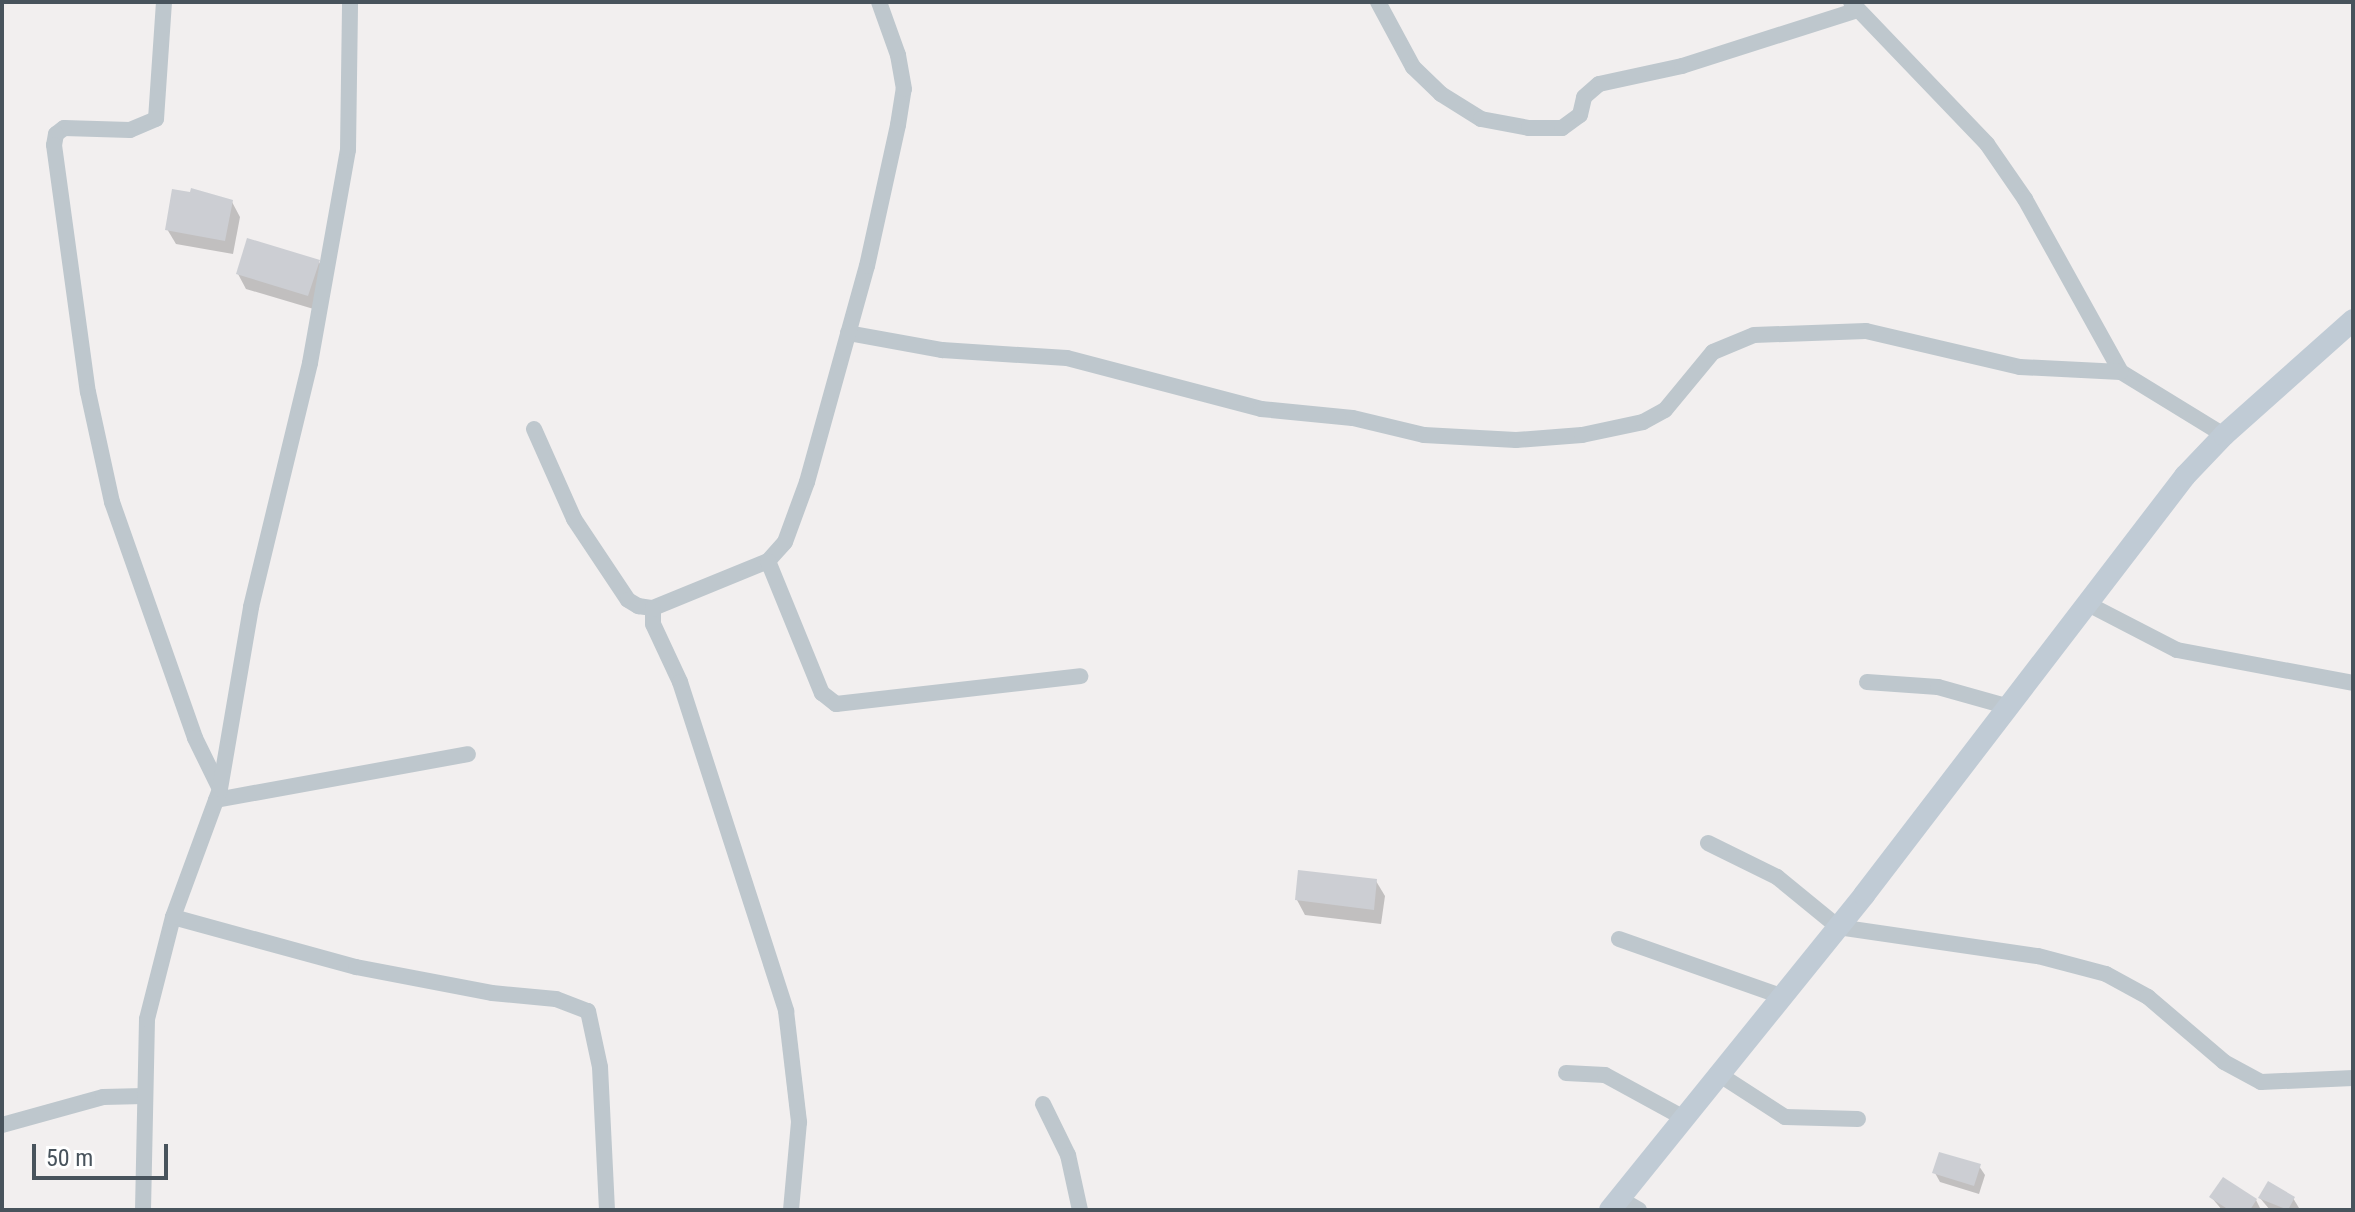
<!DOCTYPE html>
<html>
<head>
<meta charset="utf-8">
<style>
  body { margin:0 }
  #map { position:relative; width:2355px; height:1212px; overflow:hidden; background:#f2efef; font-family:"Roboto Condensed",sans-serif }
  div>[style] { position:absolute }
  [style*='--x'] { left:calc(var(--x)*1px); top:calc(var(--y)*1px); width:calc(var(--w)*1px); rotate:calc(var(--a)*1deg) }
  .shadow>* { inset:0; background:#0003 }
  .building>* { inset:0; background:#ccced3 }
  .street>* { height:16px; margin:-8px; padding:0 8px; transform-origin:8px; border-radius:8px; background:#bec7cd }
  .secondary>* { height:22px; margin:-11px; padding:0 11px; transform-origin:11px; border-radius:11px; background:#c0cbd5 }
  span { translate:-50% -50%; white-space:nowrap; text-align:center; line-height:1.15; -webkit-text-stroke:8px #fff; paint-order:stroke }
  .frame { position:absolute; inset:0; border:4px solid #48535c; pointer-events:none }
  .scale { position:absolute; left:32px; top:1144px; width:136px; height:36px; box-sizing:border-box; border:4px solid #48535c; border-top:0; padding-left:10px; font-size:24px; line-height:28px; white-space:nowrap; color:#48535c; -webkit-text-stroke:6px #fff; paint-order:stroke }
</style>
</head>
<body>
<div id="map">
  <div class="shadow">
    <div style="clip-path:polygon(192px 195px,232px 202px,240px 217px,233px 254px,176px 244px,167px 229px)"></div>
    <div style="clip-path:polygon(319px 262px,327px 277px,317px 310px,246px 289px,238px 274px)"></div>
    <div style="clip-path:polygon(1376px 881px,1385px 896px,1381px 924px,1305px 915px,1297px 900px)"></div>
    <div style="clip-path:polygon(1979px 1166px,1985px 1175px,1979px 1194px,1940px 1182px,1935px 1173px)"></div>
    <div style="clip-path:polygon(2212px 1198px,2256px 1200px,2261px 1210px,2222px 1210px)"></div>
    <div style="clip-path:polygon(2260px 1198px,2293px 1198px,2299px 1208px,2270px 1210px)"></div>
  </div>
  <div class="building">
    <div style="clip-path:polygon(191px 188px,233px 200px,225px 241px,165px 230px,172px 189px,190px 192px)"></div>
    <div style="clip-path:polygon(247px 238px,320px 260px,308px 296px,236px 274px)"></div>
    <div style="clip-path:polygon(1298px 870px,1377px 879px,1374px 910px,1295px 900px)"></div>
    <div style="clip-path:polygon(1939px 1152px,1981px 1164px,1974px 1186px,1932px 1173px)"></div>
    <div style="clip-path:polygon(2223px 1177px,2257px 1199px,2250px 1210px,2229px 1210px,2209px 1197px)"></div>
    <div style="clip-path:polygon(2268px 1181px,2295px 1197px,2288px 1210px,2258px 1198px)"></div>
  </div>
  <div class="street">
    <div style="--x:164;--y:2;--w:117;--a:93.9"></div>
    <div style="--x:156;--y:119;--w:28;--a:157"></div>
    <div style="--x:130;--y:130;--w:66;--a:-178.3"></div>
    <div style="--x:64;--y:128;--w:10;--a:143"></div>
    <div style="--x:56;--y:134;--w:11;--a:100"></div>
    <div style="--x:54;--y:145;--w:249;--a:82.2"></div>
    <div style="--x:88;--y:392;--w:113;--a:77.7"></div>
    <div style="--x:112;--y:502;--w:250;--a:70.6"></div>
    <div style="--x:195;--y:738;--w:57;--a:63.9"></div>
    <div style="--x:1378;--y:2;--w:74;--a:61.7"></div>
    <div style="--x:1413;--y:67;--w:39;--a:44"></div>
    <div style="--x:1441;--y:94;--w:47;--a:32"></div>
    <div style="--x:1481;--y:119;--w:49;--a:10.6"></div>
    <div style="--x:1529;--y:128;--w:33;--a:0"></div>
    <div style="--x:1562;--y:128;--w:22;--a:-36"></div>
    <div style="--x:1580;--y:115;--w:18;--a:-77"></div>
    <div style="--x:1584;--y:97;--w:20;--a:-41"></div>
    <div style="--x:1599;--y:84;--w:85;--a:-12.2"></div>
    <div style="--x:1682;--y:66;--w:184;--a:-17.7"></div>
    <div style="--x:1851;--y:2;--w:197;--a:46.2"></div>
    <div style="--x:1987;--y:144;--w:67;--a:55.4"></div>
    <div style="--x:2025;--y:199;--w:198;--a:61"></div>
    <div style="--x:2121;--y:372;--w:121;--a:31.5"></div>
    <div style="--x:848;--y:333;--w:96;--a:10.3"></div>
    <div style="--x:942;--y:350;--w:125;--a:3.7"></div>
    <div style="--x:1067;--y:358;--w:201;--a:14.7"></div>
    <div style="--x:1261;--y:409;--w:92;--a:5.6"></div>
    <div style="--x:1353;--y:418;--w:73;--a:13.5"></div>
    <div style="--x:1424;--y:435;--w:92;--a:3.1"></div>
    <div style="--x:1516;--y:440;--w:66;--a:-4.3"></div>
    <div style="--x:1582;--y:435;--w:62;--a:-12"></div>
    <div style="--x:1643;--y:422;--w:25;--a:-29"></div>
    <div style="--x:1665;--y:410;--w:75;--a:-50.4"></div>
    <div style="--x:1713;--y:352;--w:44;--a:-22.5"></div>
    <div style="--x:1754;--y:335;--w:112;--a:-2"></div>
    <div style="--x:1866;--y:331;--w:158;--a:13.2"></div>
    <div style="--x:2020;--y:367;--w:101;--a:2.8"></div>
    <div style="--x:534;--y:429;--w:98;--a:66"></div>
    <div style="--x:574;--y:519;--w:97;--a:56.3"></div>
    <div style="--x:628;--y:600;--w:12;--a:31"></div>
    <div style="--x:638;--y:606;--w:15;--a:8"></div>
    <div style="--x:653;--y:608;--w:124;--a:-22.2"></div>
    <div style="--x:768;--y:561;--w:25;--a:-48"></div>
    <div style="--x:785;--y:542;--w:64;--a:-69.9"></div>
    <div style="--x:807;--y:482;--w:224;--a:-74.5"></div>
    <div style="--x:867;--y:266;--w:144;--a:-77.6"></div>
    <div style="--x:898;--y:125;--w:36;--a:-81"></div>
    <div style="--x:904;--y:89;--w:35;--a:-100"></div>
    <div style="--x:898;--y:55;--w:56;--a:-109.7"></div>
    <div style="--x:768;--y:561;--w:143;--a:67.8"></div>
    <div style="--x:822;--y:693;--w:18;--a:38"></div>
    <div style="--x:836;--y:704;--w:246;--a:-6.5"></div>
    <div style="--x:2086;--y:603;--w:102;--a:27.3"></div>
    <div style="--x:2177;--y:650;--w:179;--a:10.6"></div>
    <div style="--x:653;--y:608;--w:16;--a:90"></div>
    <div style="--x:653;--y:624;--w:64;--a:65"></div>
    <div style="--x:680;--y:682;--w:346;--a:72.1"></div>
    <div style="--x:786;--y:1011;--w:112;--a:83.3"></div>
    <div style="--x:799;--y:1122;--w:88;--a:95.2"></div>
    <div style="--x:1867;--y:682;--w:71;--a:4"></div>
    <div style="--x:1938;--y:687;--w:74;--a:15.7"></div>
    <div style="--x:216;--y:800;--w:256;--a:-10.3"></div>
    <div style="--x:1708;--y:843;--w:77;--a:26.2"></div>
    <div style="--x:1777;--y:877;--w:79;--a:39.3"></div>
    <div style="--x:1838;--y:927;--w:202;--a:8.3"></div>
    <div style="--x:2038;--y:956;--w:70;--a:14.8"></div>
    <div style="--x:2106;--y:974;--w:48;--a:28.7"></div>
    <div style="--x:2148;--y:997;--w:100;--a:40.5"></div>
    <div style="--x:2224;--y:1062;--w:42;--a:28.4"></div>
    <div style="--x:2261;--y:1082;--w:92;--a:-2.5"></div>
    <div style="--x:173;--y:917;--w:190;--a:15.3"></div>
    <div style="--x:356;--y:967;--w:138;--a:10.8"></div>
    <div style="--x:492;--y:993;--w:64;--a:5.4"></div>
    <div style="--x:556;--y:999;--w:34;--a:21"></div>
    <div style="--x:588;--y:1011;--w:57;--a:77.9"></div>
    <div style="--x:600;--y:1067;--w:143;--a:87.2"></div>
    <div style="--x:1619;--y:939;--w:172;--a:19.4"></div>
    <div style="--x:1566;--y:1073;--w:39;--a:3"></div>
    <div style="--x:1605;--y:1075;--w:88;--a:28.6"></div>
    <div style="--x:1717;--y:1073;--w:81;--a:32.9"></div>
    <div style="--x:1785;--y:1117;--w:73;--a:1.6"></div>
    <div style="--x:1043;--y:1104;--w:57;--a:63.9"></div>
    <div style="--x:1068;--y:1155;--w:56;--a:77.7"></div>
    <div style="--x:2;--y:1125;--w:105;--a:-15.5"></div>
    <div style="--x:103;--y:1097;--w:41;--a:-1.4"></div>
    <div style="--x:1620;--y:1199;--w:22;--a:30"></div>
    <div style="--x:143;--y:1210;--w:191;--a:-88.8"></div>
    <div style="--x:147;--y:1019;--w:105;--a:-75.7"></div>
    <div style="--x:173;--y:917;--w:136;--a:-69.8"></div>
    <div style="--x:220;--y:789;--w:185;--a:-80.3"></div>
    <div style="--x:251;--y:607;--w:251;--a:-76.4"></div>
    <div style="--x:310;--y:363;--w:216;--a:-79.9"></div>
    <div style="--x:348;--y:150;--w:148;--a:-89.2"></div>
  </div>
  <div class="secondary">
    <div style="--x:1610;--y:1210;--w:405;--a:-51.1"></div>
    <div style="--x:1864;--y:895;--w:528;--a:-52.54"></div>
    <div style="--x:2185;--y:476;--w:57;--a:-46.4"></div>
    <div style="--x:2224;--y:435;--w:173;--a:-41.7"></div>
  </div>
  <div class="frame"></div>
  <div class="scale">50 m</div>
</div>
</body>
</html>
